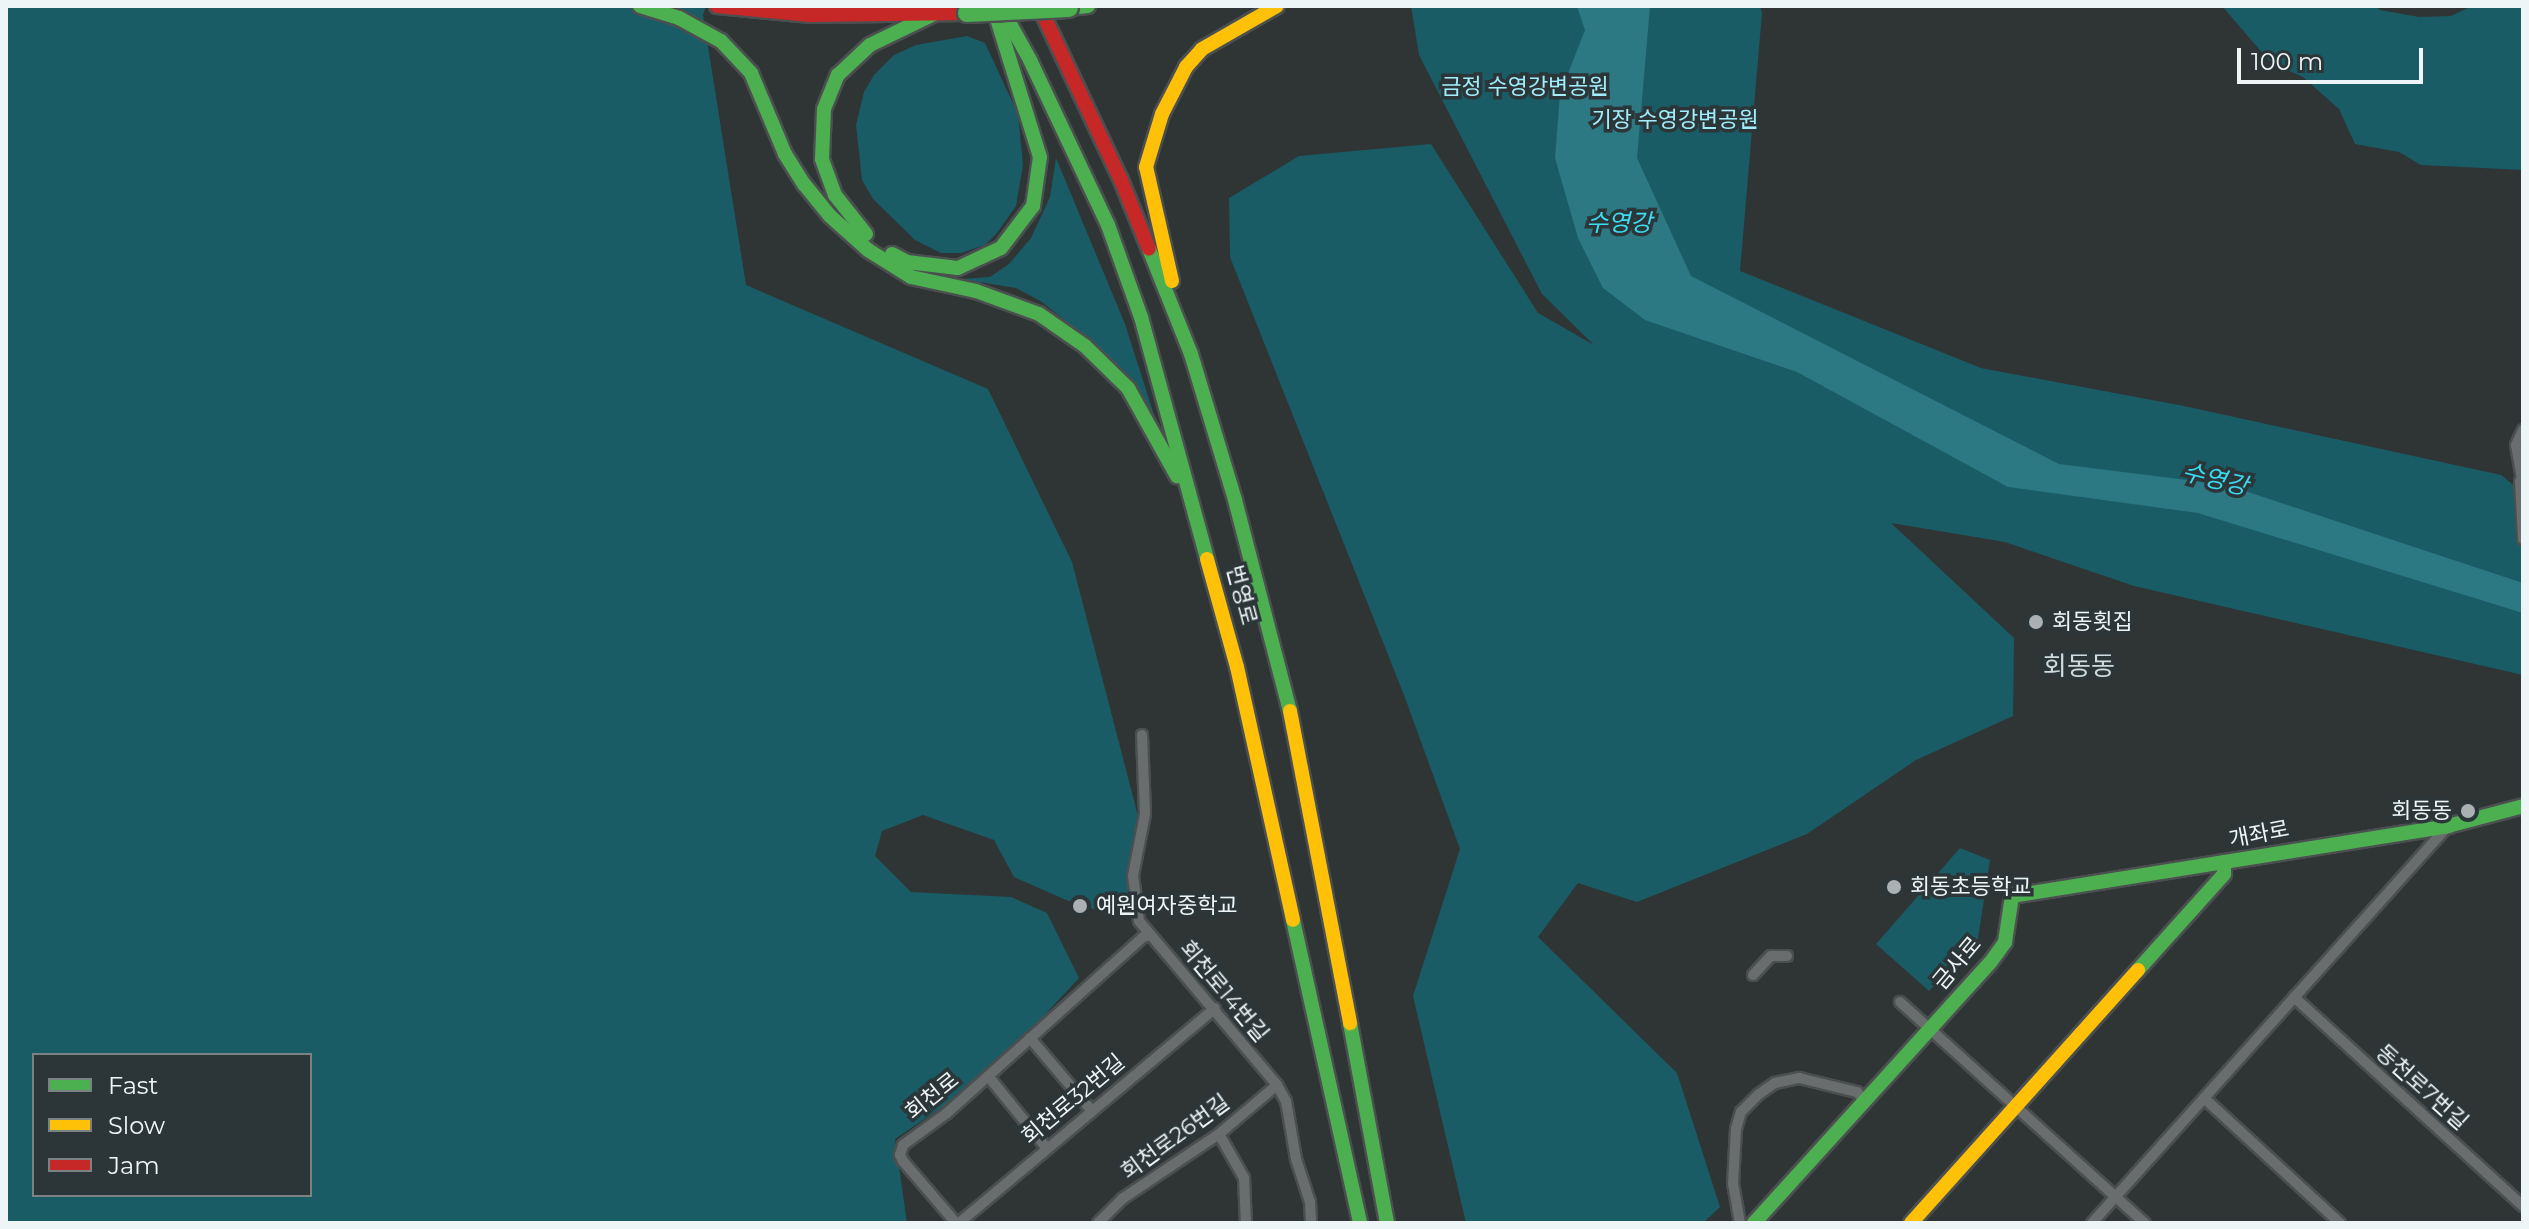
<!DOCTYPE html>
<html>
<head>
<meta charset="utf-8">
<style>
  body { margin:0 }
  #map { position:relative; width:2529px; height:1229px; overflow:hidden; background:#2f3435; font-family:Montserrat,"Noto Sans KR",sans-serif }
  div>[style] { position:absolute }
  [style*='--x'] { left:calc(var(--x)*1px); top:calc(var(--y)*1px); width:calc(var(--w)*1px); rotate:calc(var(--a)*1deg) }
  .green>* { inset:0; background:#1a5c65 }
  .water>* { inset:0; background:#2c7883 }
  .roads { filter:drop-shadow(2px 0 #4b4f50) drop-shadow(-2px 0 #4b4f50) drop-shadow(0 2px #4b4f50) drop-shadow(0 -2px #4b4f50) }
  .street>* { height:10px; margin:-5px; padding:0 5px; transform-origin:5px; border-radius:5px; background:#696d6d }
  .fast>* { height:14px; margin:-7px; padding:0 7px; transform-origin:7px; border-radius:7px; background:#4caf50 }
  .slow>* { height:14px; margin:-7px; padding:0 7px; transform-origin:7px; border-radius:7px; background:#ffc107 }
  .jam>* { height:14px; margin:-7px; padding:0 7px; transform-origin:7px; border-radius:7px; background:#c62828 }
  .bridges { filter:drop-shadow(2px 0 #4b4f50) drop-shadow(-2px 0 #4b4f50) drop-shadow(0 2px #4b4f50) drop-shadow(0 -2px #4b4f50) }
  .fast-bridge>* { height:18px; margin:-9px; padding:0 9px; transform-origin:9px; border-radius:9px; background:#4caf50 }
  .dots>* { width:22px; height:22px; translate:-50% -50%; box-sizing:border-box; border:4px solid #2c3638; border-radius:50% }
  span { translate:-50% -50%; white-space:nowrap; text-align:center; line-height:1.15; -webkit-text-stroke:7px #2c3638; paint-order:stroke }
  .park-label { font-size:22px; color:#a0eefb }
  .street-label { font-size:22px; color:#eef5f6 }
  .poi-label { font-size:22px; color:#eef5f6 }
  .left { translate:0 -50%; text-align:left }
  .right { translate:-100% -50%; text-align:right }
  .water-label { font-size:24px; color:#39dcf1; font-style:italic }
  .quarter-label { font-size:26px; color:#cfdcde }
  .frame { position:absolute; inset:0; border:8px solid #eef5f6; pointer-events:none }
  .legend { position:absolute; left:32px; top:1053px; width:280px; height:144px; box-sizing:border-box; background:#2c3638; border:2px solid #7a8284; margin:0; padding:10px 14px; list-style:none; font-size:24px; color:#eef5f6 }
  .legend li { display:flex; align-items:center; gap:16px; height:40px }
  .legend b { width:40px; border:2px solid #7a8284 }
  .scale { position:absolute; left:2237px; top:48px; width:186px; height:36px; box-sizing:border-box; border:4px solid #eef5f6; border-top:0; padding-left:10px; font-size:24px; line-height:28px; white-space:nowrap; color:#eef5f6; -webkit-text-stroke:6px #2c3638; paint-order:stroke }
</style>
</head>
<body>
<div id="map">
  <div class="green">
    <div style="clip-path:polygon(evenodd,6px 6px,706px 6px,703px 15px,746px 285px,988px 389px,1072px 562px,1137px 812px,1137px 918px,1080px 906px,1014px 877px,994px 840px,923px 815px,882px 831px,875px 856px,911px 892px,1011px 897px,1047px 913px,1079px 978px,988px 1076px,895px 1139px,907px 1223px,6px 1223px,6px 6px,34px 1055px,310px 1055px,310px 1195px,34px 1195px,34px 1055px)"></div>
    <div style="clip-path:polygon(1411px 6px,1760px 6px,1762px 13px,1740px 271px,1981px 368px,2184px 406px,2501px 475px,2523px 493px,2523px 675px,2134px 586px,2005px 542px,1891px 523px,2014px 638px,2013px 716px,1916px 760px,1807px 834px,1637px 902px,1578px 883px,1538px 937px,1677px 1073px,1720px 1207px,1703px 1223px,1466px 1223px,1413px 996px,1460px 849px,1404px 695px,1230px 257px,1229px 198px,1299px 156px,1431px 144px,1538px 313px,1594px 345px,1542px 294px,1419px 55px)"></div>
    <div style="clip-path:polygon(2222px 6px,2377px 6px,2380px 10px,2419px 17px,2451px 16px,2472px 6px,2523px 6px,2523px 170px,2421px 165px,2399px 152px,2355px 144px,2339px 109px,2303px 77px,2271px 63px)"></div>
    <div style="clip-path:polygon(967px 36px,985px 43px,1018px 114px,1023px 165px,1016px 206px,997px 233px,985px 245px,961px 253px,941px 253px,915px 240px,873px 199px,862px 180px,856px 125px,864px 92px,874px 75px,894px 55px,916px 45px)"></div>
    <div style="clip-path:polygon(1056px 158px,1125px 324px,1156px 421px,1082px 334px,1042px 302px,1016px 288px,961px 279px,990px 277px,1009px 264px,1031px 238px,1050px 197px)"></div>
    <div style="clip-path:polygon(1960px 848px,1990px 860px,1978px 939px,1929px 991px,1876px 944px)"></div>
  </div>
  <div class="water">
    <div style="clip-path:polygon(1577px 6px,1650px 6px,1637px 158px,1691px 276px,2059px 464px,2227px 485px,2523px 583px,2523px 613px,2198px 513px,2008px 487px,1797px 372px,1645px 320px,1603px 288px,1578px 238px,1555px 158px,1560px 94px,1585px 30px)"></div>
  </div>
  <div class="roads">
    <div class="street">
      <div style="--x:2523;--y:430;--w:17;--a:115"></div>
      <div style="--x:2516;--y:445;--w:39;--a:80"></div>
      <div style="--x:2520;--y:481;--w:58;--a:87"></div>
      <div style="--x:1142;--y:735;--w:79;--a:87.8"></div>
      <div style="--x:1145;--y:814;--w:63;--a:101"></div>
      <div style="--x:1133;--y:876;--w:45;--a:82.4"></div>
      <div style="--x:1139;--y:921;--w:214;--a:49.9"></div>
      <div style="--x:1277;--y:1085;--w:18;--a:61"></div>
      <div style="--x:1286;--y:1101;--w:59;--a:80.2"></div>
      <div style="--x:1296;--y:1159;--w:45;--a:72"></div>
      <div style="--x:1310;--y:1202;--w:21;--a:87"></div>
      <div style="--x:1753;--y:975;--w:26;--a:-47"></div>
      <div style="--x:1771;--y:956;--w:16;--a:0"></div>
      <div style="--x:2294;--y:997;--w:310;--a:42.4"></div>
      <div style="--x:1900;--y:1002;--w:330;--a:42.1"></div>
      <div style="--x:1030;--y:1038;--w:94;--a:49.7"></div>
      <div style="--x:988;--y:1076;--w:92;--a:50.8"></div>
      <div style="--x:2204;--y:1098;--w:185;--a:42.6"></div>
      <div style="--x:1219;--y:1134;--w:51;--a:60.4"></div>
      <div style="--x:1244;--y:1178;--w:45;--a:87.5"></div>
      <div style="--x:956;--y:1223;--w:82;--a:-130.5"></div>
      <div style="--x:903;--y:1161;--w:7;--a:-117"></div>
      <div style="--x:900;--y:1155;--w:10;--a:-73"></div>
      <div style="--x:903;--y:1145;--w:54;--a:-36"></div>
      <div style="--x:947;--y:1113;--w:263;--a:-41.9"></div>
      <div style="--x:1143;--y:937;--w:7;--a:-16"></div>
      <div style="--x:959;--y:1223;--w:334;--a:-40"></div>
      <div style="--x:1098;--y:1223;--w:34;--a:-45"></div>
      <div style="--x:1122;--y:1199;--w:117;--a:-33.8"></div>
      <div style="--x:1219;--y:1134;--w:76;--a:-40.2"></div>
      <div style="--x:1740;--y:1223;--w:40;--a:-100"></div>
      <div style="--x:1733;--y:1184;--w:55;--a:-86.9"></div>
      <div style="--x:1736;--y:1129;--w:18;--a:-74"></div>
      <div style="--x:1741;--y:1112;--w:25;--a:-45"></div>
      <div style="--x:1759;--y:1094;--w:19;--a:-35"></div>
      <div style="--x:1775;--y:1083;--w:25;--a:-12"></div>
      <div style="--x:1799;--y:1078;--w:60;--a:13.6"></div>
      <div style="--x:1857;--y:1092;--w:12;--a:48"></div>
      <div style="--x:2092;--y:1223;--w:533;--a:-48.12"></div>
    </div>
    <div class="fast">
      <div style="--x:640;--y:6;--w:41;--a:17.1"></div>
      <div style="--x:679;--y:18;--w:48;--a:28.7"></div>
      <div style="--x:721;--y:41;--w:44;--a:46.8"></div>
      <div style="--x:751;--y:73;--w:88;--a:67.2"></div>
      <div style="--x:785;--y:154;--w:36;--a:58"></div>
      <div style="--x:804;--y:184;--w:41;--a:50.9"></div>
      <div style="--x:830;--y:216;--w:51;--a:41.8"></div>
      <div style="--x:868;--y:250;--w:51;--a:32.1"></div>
      <div style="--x:911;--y:277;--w:66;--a:12.2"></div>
      <div style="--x:976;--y:291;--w:67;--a:20.1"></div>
      <div style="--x:1039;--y:314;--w:56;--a:34.8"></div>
      <div style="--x:1085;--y:346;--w:60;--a:44.3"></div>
      <div style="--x:1128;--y:388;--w:101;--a:60.9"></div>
      <div style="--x:1000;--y:6;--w:62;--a:60.9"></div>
      <div style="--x:1030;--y:60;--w:183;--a:64.7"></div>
      <div style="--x:1108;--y:225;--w:98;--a:70.3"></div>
      <div style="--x:1141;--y:317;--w:251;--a:74.7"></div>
      <div style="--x:1069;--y:8;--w:19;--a:-6"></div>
      <div style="--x:866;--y:234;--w:50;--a:-128.5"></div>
      <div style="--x:835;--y:195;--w:38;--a:-110"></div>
      <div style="--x:822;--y:159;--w:50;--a:-87.7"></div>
      <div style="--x:824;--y:109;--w:37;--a:-68"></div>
      <div style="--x:838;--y:75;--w:44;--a:-43.2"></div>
      <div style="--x:870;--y:45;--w:73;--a:-25.9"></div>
      <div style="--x:1149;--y:249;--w:113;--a:68.2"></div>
      <div style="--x:1191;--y:354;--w:152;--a:73.2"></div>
      <div style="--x:1235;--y:500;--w:218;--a:75.4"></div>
      <div style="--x:892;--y:254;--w:17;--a:28"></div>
      <div style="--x:907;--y:262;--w:51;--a:6.7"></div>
      <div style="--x:958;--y:268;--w:47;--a:-24.9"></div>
      <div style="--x:1001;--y:248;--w:53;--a:-52.7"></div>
      <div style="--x:1033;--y:206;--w:49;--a:-81.9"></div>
      <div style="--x:1040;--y:157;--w:148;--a:-107.3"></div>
      <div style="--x:1293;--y:920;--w:310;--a:77.5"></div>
      <div style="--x:2138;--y:970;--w:129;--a:-48.1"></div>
      <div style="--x:2224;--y:874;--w:12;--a:-90"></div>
      <div style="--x:1350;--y:1023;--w:203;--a:79.5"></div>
      <div style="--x:1754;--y:1223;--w:351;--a:-47.8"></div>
      <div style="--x:1990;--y:963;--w:26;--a:-54"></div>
      <div style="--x:2005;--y:942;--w:47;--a:-81.3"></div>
      <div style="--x:2012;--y:896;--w:442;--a:-9.1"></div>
      <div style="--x:2448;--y:826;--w:78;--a:-14.9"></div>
    </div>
    <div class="slow">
      <div style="--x:1172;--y:281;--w:117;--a:-102.8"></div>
      <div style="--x:1146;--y:167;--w:55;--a:-73.2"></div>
      <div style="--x:1162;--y:114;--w:53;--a:-62.9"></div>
      <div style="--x:1186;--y:67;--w:24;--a:-48"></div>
      <div style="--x:1202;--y:49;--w:86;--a:-29.8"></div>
      <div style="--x:1207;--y:559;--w:112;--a:74.5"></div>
      <div style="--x:1237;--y:667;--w:259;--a:77.5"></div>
      <div style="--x:1290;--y:711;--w:318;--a:79.1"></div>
      <div style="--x:1911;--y:1223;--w:340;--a:-48.1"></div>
    </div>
    <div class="jam">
      <div style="--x:717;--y:6;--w:91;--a:5.6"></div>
      <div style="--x:808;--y:15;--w:159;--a:-0.7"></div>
      <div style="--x:1039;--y:6;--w:192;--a:64.8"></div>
      <div style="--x:1121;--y:180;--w:74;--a:67.9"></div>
    </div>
  </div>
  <div class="bridges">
    <div class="fast-bridge">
      <div style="--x:967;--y:13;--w:102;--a:-2.8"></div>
    </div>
  </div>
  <div class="dots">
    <div style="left:2036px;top:622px;background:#abb1b2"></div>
    <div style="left:2468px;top:811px;background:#abb1b2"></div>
    <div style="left:1894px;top:887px;background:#abb1b2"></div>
    <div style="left:1080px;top:906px;background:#abb1b2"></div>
  </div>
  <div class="park-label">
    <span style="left:1525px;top:87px">금정 수영강변공원</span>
    <span style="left:1675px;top:120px">기장 수영강변공원</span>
  </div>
  <div class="street-label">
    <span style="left:1242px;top:595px;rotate:75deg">번영로</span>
    <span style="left:2259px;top:834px;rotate:-11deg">개좌로</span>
    <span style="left:1957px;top:963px;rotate:-50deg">금사로</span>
    <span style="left:1224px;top:991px;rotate:50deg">회천로14번길</span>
    <span style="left:2422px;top:1087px;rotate:42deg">동천로7번길</span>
    <span style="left:932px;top:1096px;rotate:-39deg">회천로</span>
    <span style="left:1073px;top:1099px;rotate:-40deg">회천로32번길</span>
    <span style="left:1175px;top:1137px;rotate:-36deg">회천로26번길</span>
  </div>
  <div class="poi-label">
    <span class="left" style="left:2052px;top:622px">회동횟집</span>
    <span class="right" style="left:2452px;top:811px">회동동</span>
    <span class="left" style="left:1910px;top:887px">회동초등학교</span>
    <span class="left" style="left:1096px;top:906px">예원여자중학교</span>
  </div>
  <div class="water-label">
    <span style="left:1619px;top:223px">수영강</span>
    <span style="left:2215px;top:479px;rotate:14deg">수영강</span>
  </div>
  <div class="quarter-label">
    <span style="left:2079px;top:667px">회동동</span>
  </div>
  <div class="frame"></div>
  <ul class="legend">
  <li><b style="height:10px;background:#4caf50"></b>Fast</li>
  <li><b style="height:10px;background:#ffc107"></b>Slow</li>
  <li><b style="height:10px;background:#c62828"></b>Jam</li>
  </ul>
  <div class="scale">100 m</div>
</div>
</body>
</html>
